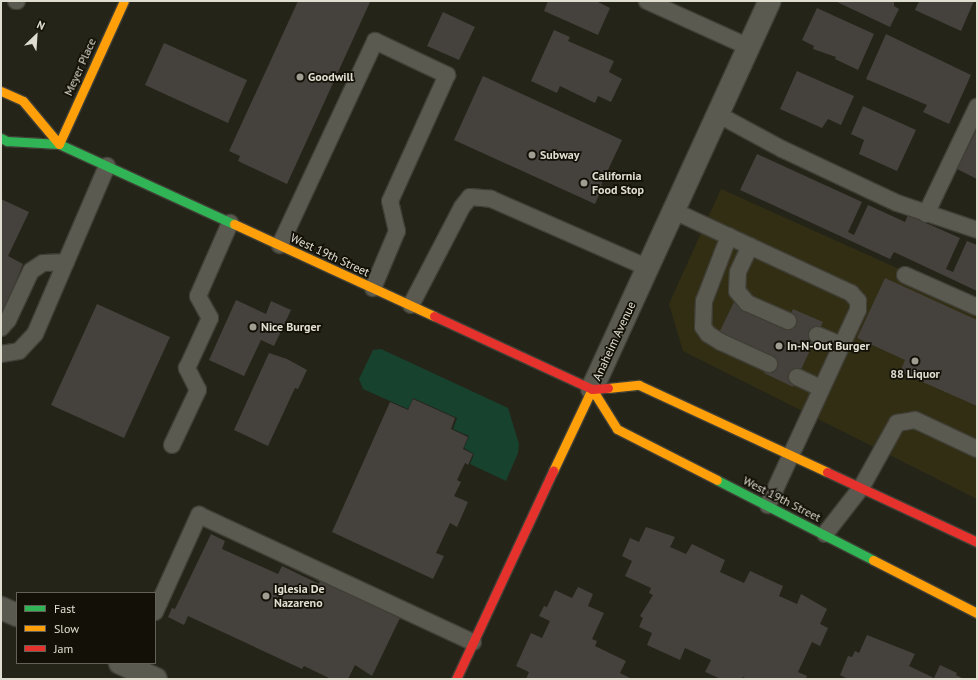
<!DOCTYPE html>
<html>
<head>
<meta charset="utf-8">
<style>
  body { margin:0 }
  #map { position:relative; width:978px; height:680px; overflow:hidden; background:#252419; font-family:"PT Sans",sans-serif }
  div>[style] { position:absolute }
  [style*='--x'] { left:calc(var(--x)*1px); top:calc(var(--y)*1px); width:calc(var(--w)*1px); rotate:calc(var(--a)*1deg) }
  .built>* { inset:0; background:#322e14 }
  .green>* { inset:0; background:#17422e }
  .building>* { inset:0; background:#45413d }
  .roads { filter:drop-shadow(1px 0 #403f36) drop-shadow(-1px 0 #403f36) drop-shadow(0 1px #403f36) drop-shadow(0 -1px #403f36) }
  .lane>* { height:16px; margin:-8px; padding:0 8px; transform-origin:8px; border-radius:8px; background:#5b5a51 }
  .street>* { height:22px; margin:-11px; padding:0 11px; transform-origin:11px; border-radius:11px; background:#5b5a51 }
  .fast>* { height:9px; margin:-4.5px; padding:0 4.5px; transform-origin:4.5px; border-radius:4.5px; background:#30b455 }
  .slow>* { height:9px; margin:-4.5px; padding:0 4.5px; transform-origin:4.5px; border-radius:4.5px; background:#ff9f0a }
  .jam>* { height:9px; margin:-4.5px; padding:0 4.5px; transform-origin:4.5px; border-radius:4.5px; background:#e5322d }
  .dots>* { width:11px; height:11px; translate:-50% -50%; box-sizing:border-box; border:2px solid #121007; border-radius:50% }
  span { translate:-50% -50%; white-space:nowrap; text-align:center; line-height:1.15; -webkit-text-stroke:3.5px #121007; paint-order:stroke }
  .street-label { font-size:12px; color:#e0ded1 }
  .poi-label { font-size:12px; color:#e0ded1; font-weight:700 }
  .left { translate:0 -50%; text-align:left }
  .frame { position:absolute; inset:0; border:2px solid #e0ded1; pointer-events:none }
  .legend { position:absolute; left:16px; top:592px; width:140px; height:72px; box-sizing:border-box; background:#121007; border:1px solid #646258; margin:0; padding:5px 7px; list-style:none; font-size:12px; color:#e0ded1 }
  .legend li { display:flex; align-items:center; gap:8px; height:20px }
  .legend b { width:20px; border:1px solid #646258 }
  .north { position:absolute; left:16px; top:16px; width:40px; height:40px; -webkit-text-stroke:3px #121007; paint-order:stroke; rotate:25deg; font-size:11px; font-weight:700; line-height:16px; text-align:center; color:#e0ded1 }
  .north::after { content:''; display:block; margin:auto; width:14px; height:18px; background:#e0ded1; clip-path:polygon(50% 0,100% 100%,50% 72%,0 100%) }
</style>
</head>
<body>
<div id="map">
  <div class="built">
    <div style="clip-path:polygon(721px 189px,977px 304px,977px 499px,683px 351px,669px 304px)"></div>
  </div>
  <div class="green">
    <div style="clip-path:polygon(381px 349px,508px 408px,519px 444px,518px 453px,506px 481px,470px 464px,474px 454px,464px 448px,469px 436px,453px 429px,457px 418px,413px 398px,408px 409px,363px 389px,359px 379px,373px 350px)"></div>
  </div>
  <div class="building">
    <div style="clip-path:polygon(298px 1px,370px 2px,287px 184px,238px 161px,240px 156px,229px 151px)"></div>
    <div style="clip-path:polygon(548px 1px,596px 1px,610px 8px,598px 35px,544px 11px)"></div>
    <div style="clip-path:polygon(835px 1px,894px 1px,894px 6px,899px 9px,890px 27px)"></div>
    <div style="clip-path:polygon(919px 1px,974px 1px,961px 31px,915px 10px)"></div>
    <div style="clip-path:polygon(817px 8px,874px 34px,858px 70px,835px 59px,836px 57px,813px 49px,814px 46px,802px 40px)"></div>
    <div style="clip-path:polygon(443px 12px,475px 27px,459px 60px,427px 46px)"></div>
    <div style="clip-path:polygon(554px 30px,570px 37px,568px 41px,614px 61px,609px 72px,622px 79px,611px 102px,598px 96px,595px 103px,560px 86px,557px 93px,531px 81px)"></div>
    <div style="clip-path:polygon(886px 34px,971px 75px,949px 124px,923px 112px,927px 105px,866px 79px)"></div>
    <div style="clip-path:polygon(164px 43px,247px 80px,228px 123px,145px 85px)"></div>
    <div style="clip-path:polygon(797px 71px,854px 96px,841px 125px,828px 119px,822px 128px,780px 109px)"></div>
    <div style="clip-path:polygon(483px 76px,622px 140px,601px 185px,603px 186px,595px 204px,454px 140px)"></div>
    <div style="clip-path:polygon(863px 106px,916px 130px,897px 171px,859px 154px,864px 140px,851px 134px)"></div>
    <div style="clip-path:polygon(977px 129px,977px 179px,957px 169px)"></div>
    <div style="clip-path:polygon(757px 154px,862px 202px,848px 232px,854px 235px,868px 205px,905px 222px,908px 215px,960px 238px,946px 269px,953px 272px,967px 241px,977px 245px,977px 291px,894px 252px,890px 259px,740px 190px)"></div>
    <div style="clip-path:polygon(1px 199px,29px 212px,8px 256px,23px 264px,1px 319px)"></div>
    <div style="clip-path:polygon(885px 278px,977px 320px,977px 406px,900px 372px,905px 360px,857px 338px)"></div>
    <div style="clip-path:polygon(236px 300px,266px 314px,271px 301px,291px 310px,274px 346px,261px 340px,244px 376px,209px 360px)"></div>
    <div style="clip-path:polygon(734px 302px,786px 325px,793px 309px,823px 322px,793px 387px,764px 373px,772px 358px,719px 333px)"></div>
    <div style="clip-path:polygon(97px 304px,170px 337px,124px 438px,51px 405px)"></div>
    <div style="clip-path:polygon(269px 353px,287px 359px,307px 370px,298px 389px,295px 388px,268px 446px,234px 430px)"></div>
    <div style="clip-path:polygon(413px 399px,455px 418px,451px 429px,468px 437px,463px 449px,473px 454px,468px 465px,465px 463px,457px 480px,461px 482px,454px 496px,468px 502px,457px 527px,450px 523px,436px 553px,444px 556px,433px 579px,332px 532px,390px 402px,408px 410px)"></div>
    <div style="clip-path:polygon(646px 527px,675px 537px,670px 547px,686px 554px,692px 544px,725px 560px,720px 572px,744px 583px,750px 571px,783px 586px,779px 596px,797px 604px,801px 594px,827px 609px,820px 624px,828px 628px,820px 646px,812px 642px,798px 672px,807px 676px,806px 679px,747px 679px,743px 677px,741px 679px,721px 679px,705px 672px,711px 660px,685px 648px,680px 660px,647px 645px,652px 633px,639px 627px,643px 618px,640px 616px,653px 595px,649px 593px,651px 588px,625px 576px,632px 561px,622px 556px,630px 538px,639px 542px)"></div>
    <div style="clip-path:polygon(211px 534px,225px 541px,222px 549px,278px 574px,282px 566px,319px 584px,320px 580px,400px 618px,372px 676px,355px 665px,348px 679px,331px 679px,304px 666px,302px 669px,188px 616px,184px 625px,168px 617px,172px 608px,175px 609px)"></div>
    <div style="clip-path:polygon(578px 587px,593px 594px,588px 606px,604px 613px,592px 639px,597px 641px,595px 646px,626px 661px,620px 673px,632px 679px,526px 679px,529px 672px,516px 666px,531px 633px,542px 638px,550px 621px,539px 616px,544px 606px,547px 607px,555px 590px,572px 598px)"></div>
    <div style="clip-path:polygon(867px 635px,915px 654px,909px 666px,934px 678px,940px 665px,957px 673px,956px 675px,964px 679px,848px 679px,840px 675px,848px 656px,852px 657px,855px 651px,859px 653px)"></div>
  </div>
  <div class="roads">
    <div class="lane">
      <div style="--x:16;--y:1;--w:1;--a:0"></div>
      <div style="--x:647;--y:1;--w:112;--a:24.3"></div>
      <div style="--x:719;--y:115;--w:72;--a:28.4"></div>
      <div style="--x:782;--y:149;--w:127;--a:25.2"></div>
      <div style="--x:897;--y:203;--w:84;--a:18.6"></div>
      <div style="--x:674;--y:211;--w:195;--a:24.9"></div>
      <div style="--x:851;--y:293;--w:11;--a:49"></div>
      <div style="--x:858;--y:301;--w:9;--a:90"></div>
      <div style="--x:858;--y:310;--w:215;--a:114.8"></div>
      <div style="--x:926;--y:214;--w:119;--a:-64.5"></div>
      <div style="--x:729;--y:236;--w:70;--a:111"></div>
      <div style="--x:704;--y:301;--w:26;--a:92"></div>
      <div style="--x:703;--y:327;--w:9;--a:54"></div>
      <div style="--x:708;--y:334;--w:15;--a:32"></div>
      <div style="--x:721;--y:342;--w:53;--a:24.6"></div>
      <div style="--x:280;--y:245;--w:225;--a:-65"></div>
      <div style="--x:375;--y:41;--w:80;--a:25.3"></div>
      <div style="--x:447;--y:75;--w:138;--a:114.3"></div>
      <div style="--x:390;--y:201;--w:31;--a:77"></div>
      <div style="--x:397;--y:231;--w:62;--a:112.8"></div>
      <div style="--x:750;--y:246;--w:29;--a:115"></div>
      <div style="--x:738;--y:272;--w:19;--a:93"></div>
      <div style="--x:737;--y:291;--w:16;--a:50"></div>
      <div style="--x:747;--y:303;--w:45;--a:23.7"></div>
      <div style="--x:905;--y:275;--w:79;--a:24"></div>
      <div style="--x:411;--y:305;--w:110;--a:-62.5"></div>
      <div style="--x:462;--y:207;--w:13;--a:-51"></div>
      <div style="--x:470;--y:197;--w:21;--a:5"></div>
      <div style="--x:491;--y:199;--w:171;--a:23.7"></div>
      <div style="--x:1;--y:328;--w:11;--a:-49"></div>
      <div style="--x:8;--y:320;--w:54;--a:-64.9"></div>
      <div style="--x:31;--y:271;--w:14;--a:-34"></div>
      <div style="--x:43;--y:263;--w:23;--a:-2"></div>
      <div style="--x:817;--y:335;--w:27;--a:22"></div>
      <div style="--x:1;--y:354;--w:18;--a:-9"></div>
      <div style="--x:19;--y:351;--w:23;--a:-47"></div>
      <div style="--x:35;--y:334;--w:183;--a:-66.8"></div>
      <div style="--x:797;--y:377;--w:26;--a:25"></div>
      <div style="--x:172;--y:445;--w:61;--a:-64.7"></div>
      <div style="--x:198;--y:390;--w:25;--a:-117"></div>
      <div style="--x:187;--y:368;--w:55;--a:-65.3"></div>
      <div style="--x:210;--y:318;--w:25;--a:-119"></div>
      <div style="--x:198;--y:296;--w:80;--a:-66.3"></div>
      <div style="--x:825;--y:534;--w:58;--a:-52"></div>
      <div style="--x:861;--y:488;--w:74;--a:-61"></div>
      <div style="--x:897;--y:423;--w:18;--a:-9"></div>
      <div style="--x:915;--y:420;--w:68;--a:25.1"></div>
      <div style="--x:155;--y:612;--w:107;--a:-65.6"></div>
      <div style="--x:199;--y:515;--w:302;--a:24.9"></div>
    </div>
    <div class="street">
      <div style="--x:592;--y:389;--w:427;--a:-65.4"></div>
      <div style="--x:1;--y:608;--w:17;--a:24"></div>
      <div style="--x:120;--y:663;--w:39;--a:24"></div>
    </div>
    <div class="fast">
      <div style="--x:1;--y:138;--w:7;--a:27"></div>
      <div style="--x:7;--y:141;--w:52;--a:3.3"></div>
      <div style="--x:59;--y:144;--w:192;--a:24.6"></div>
      <div style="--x:717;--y:480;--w:175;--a:27.1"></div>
    </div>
    <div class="slow">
      <div style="--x:1;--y:91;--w:24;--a:24"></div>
      <div style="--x:23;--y:101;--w:56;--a:50.1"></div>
      <div style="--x:59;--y:144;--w:157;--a:-65.6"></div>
      <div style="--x:234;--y:224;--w:220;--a:24.7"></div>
      <div style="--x:608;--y:388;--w:31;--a:-6"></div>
      <div style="--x:639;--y:385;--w:207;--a:24.8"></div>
      <div style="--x:592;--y:389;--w:47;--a:58"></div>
      <div style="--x:617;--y:429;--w:112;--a:27"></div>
      <div style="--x:553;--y:471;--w:91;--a:-64.6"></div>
      <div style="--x:873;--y:560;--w:117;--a:27"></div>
    </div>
    <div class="jam">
      <div style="--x:434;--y:316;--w:174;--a:24.8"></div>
      <div style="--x:592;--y:389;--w:16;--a:-4"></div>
      <div style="--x:827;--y:472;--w:166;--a:25"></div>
      <div style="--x:456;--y:679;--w:230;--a:-65"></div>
    </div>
  </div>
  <div class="dots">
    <div style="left:300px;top:77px;background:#9f9d91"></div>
    <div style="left:532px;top:155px;background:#9f9d91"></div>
    <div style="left:584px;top:183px;background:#9f9d91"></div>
    <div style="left:253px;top:327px;background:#9f9d91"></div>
    <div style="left:779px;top:346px;background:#9f9d91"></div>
    <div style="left:915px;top:361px;background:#9f9d91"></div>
    <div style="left:266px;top:596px;background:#9f9d91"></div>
  </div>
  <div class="street-label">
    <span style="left:80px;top:67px;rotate:-66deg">Meyer Place</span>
    <span style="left:330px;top:255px;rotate:25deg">West 19th Street</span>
    <span style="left:614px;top:341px;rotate:-65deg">Anaheim Avenue</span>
    <span style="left:782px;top:499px;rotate:27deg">West 19th Street</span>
  </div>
  <div class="poi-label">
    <span class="left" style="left:308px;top:77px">Goodwill</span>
    <span class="left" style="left:540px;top:155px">Subway</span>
    <span class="left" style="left:592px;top:183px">California<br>Food Stop</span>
    <span class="left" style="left:261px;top:327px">Nice Burger</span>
    <span class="left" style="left:787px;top:346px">In-N-Out Burger</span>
    <span style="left:915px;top:374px">88 Liquor</span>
    <span class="left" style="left:274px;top:596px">Iglesia De<br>Nazareno</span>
  </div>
  <div class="frame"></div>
  <ul class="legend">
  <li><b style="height:5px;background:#30b455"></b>Fast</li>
  <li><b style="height:5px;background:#ff9f0a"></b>Slow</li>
  <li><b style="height:5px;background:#e5322d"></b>Jam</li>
  </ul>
  <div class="north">N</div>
</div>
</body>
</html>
